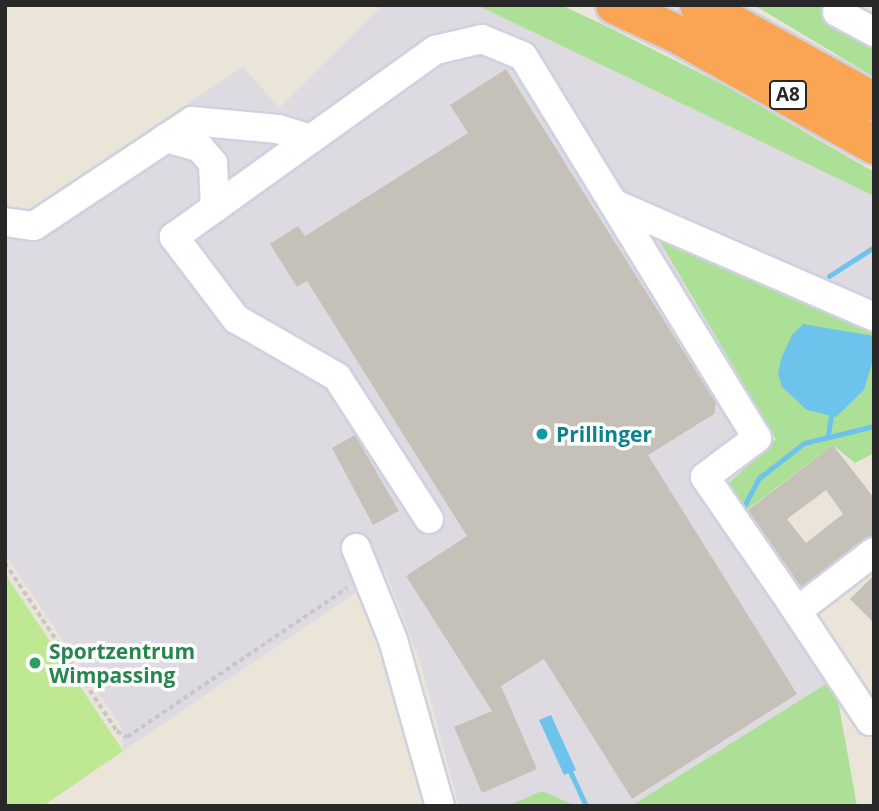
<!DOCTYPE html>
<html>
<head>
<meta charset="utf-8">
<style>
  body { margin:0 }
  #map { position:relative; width:879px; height:811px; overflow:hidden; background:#eae4d9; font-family:"Open Sans",sans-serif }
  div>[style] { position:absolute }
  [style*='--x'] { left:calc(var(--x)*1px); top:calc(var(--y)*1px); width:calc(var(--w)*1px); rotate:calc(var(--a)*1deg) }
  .industrial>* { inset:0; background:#dddae2 }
  .green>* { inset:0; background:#ace096 }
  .pitch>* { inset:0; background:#bfe892 }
  .water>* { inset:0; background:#6dc3eb }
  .stream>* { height:5px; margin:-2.5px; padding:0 2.5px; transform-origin:2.5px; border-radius:2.5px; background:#6dc3eb }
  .building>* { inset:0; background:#c5c1b9 }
  .path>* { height:3.5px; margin-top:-1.75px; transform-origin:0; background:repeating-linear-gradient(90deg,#c7c7c7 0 5px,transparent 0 8.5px) }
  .roads { filter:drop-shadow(2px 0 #cfd1e1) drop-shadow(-2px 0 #cfd1e1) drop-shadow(0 2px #cfd1e1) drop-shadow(0 -2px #cfd1e1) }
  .minor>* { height:28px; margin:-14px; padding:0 14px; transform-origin:14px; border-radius:14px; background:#fff }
  .highway>* { height:38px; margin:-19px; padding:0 19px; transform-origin:19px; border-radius:19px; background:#faa554 }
  .dots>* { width:19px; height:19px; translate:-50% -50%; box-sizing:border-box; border:4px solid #fff; border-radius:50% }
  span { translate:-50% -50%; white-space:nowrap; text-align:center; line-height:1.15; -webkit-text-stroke:7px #fff; paint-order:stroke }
  .shield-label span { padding:2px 5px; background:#fff; border:2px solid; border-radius:5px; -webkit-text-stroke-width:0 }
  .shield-label { font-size:19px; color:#282828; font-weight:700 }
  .culture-label { font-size:21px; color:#0d838f; font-weight:700 }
  .left { translate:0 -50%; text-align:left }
  .leisure-label { font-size:21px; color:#27864d; font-weight:700 }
  .frame { position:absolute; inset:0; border:7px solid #282828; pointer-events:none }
</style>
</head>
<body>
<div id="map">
  <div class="industrial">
    <div style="clip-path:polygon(383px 5px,477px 5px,874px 196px,874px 336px,807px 410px,728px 484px,808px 617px,834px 679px,631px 806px,576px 806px,542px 791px,507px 806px,459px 806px,421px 664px,386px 572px,123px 751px,122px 728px,5px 554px,5px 244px,21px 215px,243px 67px,279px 108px)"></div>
  </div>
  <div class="green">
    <div style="clip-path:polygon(477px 5px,561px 5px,610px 28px,726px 86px,874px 172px,874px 196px)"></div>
    <div style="clip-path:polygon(754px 5px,853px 5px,874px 18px,874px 77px)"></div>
    <div style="clip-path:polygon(655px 233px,874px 329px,874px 453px,855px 463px,833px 445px,744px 512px,728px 484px,776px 439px)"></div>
    <div style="clip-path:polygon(834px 679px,857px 806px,631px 806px)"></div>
    <div style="clip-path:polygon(542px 791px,576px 806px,507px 806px)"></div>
  </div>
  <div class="pitch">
    <div style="clip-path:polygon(5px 574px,123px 751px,43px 806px,5px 806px)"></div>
  </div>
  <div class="water">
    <div style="clip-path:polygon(803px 324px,874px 336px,874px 357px,864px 390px,836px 417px,807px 410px,782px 387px,778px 374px,781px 359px,792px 335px)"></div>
    <div style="clip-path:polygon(551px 715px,576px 770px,564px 775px,539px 720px)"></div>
  </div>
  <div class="stream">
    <div style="--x:829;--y:276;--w:54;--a:-32.8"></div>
    <div style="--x:828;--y:435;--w:18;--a:-81"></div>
    <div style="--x:744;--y:506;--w:32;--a:-62"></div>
    <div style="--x:759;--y:478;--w:57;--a:-37.9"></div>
    <div style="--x:804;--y:443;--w:72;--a:-13.7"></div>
    <div style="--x:568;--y:767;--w:43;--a:65.2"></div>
  </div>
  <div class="building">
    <div style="clip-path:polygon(506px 69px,716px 403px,714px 414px,648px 455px,797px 694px,632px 799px,544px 659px,501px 686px,537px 769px,482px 793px,454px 727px,492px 711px,406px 576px,467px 536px,307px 281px,297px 287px,270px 244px,298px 226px,305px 236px,468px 133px,450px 105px)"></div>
    <div style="clip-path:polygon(355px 435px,399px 511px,373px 525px,332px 448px)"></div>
    <div style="clip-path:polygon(evenodd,833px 445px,874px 498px,874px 535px,801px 587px,748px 510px,833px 445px,826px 490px,843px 514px,806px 543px,787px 519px,826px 490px)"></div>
    <div style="clip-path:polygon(874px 575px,874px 623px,850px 599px)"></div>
  </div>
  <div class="path">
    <div style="--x:5;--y:563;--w:202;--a:56.3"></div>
    <div style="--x:117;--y:731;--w:12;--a:31"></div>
    <div style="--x:127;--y:737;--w:266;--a:-34.1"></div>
  </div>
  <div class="roads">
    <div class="minor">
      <div style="--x:837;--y:12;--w:42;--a:28.4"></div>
      <div style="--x:166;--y:138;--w:35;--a:16"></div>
      <div style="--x:200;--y:148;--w:20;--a:49"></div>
      <div style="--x:213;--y:163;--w:45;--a:87.5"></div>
      <div style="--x:617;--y:205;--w:280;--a:23.5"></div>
      <div style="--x:5;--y:222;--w:29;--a:8"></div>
      <div style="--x:34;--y:226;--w:190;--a:-33.6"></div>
      <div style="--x:192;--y:121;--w:86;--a:5.3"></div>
      <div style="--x:278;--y:129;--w:34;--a:17"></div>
      <div style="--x:429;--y:519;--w:169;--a:-122.9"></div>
      <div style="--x:337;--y:377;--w:116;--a:-150.1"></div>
      <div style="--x:236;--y:319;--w:103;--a:-127.1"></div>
      <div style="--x:174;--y:237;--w:321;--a:-35.6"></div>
      <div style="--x:435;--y:50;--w:48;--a:-13.2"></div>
      <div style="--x:482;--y:39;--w:44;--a:22.5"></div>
      <div style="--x:523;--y:56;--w:448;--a:58.5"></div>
      <div style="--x:757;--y:438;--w:65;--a:143.1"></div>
      <div style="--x:705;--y:477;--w:163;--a:55.5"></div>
      <div style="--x:356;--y:548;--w:99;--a:68.1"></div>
      <div style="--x:393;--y:640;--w:173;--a:74.2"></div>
      <div style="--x:870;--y:721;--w:132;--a:-123.6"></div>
      <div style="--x:797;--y:611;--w:97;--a:-37.5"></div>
    </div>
    <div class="highway">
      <div style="--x:615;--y:5;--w:71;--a:25.1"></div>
      <div style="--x:679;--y:35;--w:224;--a:29.4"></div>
      <div style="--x:699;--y:5;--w:200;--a:29"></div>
    </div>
  </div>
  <div class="dots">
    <div style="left:542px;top:434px;background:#0f9aa8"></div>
    <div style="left:35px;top:663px;background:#2e9e5b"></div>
  </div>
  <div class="shield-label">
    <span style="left:788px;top:95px">A8</span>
  </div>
  <div class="culture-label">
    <span class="left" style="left:556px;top:434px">Prillinger</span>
  </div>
  <div class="leisure-label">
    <span class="left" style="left:49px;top:663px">Sportzentrum<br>Wimpassing</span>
  </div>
  <div class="frame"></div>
</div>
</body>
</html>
